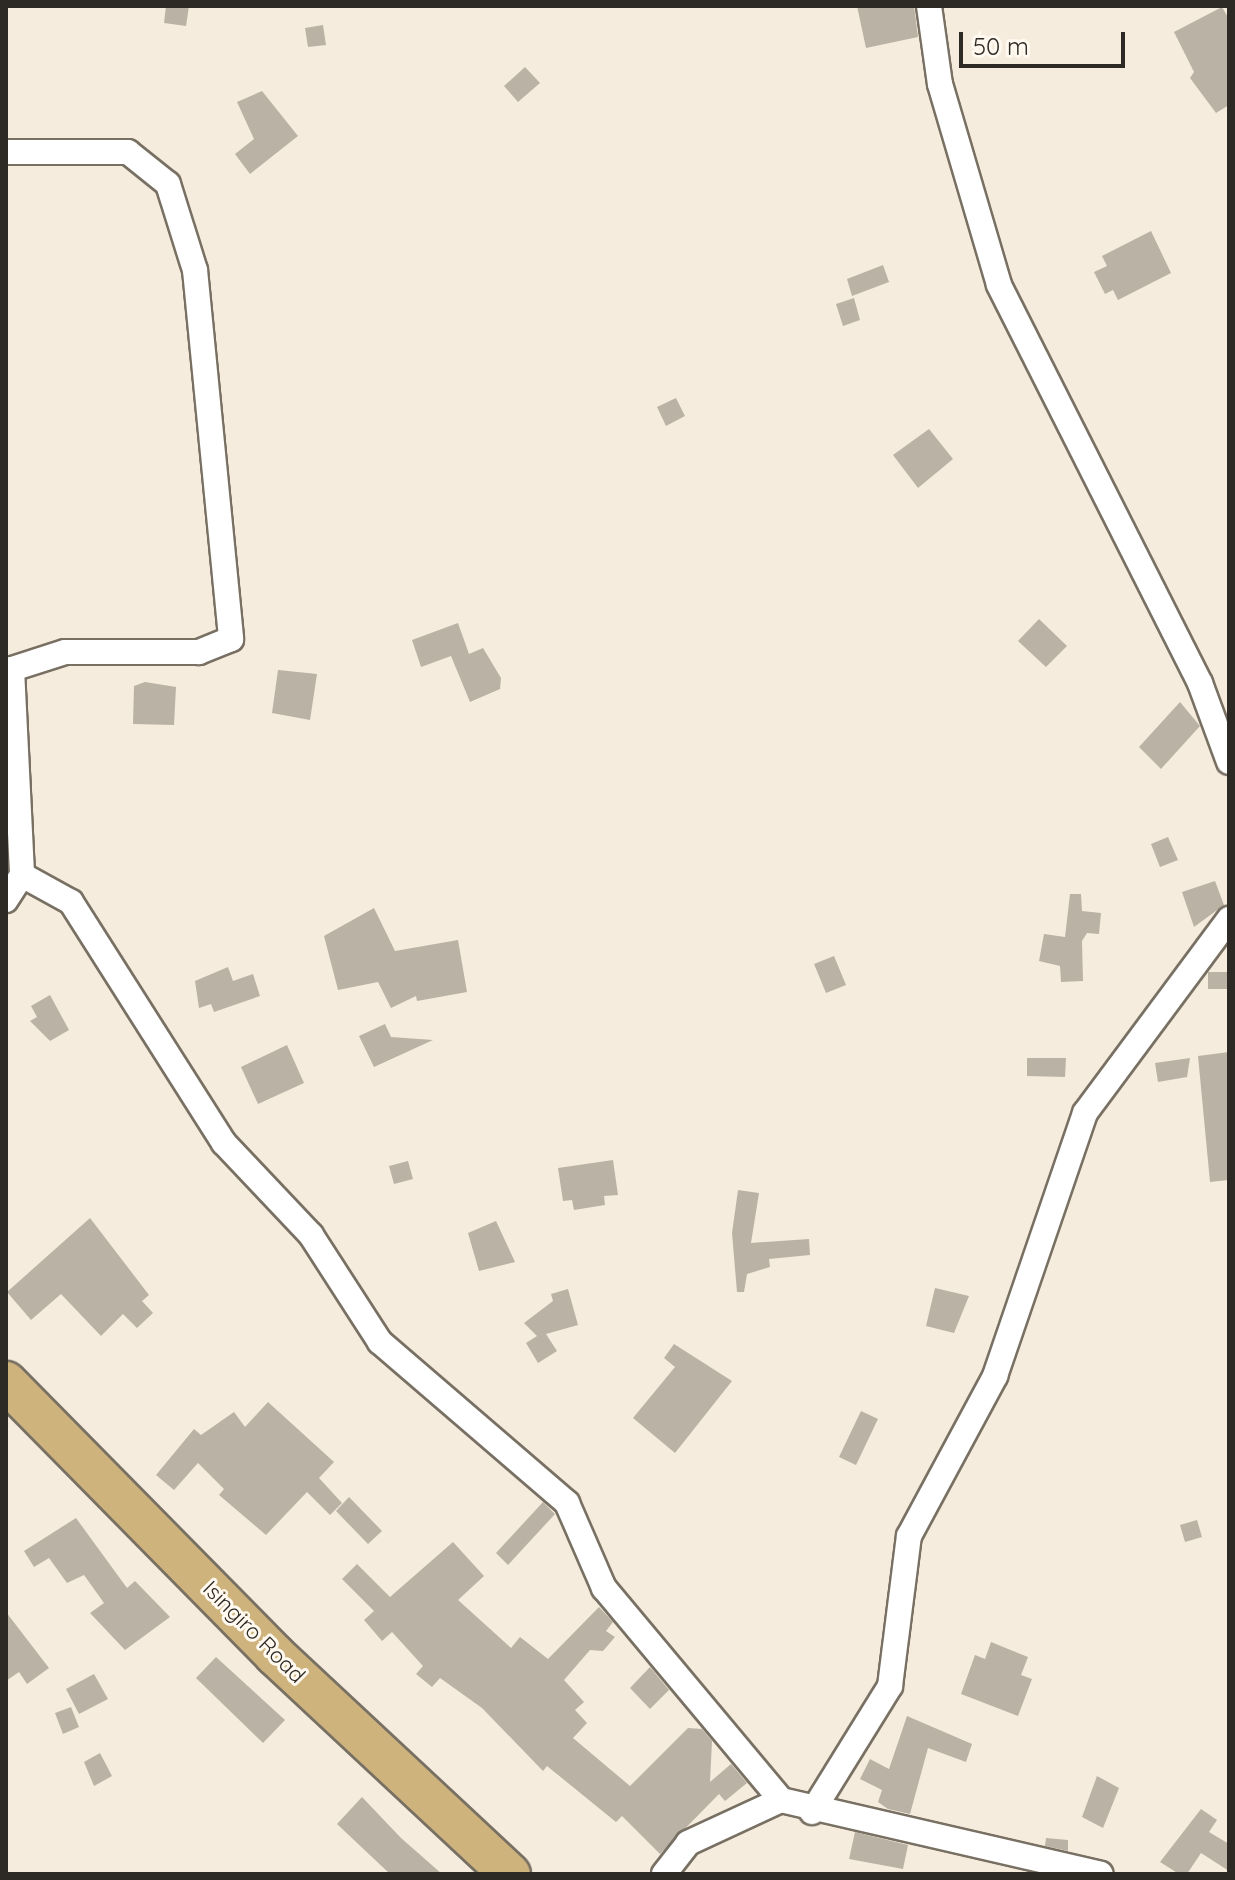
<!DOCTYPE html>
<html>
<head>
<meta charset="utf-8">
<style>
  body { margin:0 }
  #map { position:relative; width:1235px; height:1880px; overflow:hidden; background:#f5ecdd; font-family:Quicksand,sans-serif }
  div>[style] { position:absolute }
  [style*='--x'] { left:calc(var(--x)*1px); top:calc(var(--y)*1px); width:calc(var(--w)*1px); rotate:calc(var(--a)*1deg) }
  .building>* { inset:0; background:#bab2a4 }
  .roads { filter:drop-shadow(2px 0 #787063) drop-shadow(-2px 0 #787063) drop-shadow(0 2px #787063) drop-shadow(0 -2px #787063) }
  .street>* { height:24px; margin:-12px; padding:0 12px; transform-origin:12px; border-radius:12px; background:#fff }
  .primary>* { height:40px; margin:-20px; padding:0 20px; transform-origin:20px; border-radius:20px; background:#ceb37d }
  span { translate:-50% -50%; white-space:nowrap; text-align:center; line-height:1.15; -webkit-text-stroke:6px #fff9f0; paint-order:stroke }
  .street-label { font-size:22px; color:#2d2924 }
  .frame { position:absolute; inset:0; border:8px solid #2d2924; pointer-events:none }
  .scale { position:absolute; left:959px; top:32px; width:166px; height:36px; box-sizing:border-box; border:4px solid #2d2924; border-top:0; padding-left:10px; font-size:24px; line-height:28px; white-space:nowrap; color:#2d2924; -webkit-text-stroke:6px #fff9f0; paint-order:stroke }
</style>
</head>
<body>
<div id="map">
  <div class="building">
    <div style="clip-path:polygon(166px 6px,189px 6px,186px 26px,164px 23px)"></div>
    <div style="clip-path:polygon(857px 6px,914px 6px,918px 37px,866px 48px)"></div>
    <div style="clip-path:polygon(1222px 7px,1229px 19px,1229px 105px,1216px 113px,1190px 78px,1194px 72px,1174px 32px)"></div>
    <div style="clip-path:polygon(323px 25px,326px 45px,308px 47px,305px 28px)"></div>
    <div style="clip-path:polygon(525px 67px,540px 83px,518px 102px,504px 86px)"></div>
    <div style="clip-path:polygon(262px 91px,298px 136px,250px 174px,235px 154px,254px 139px,237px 102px)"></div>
    <div style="clip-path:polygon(1151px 231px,1171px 273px,1118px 300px,1113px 290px,1105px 294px,1094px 272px,1107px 266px,1102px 256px)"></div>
    <div style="clip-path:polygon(883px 265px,889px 282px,852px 296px,847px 279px)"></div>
    <div style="clip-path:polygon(854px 298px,860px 320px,843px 326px,836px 304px)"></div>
    <div style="clip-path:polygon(676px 398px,685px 416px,666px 426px,657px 407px)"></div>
    <div style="clip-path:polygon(929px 429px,953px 459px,918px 488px,893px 455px)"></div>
    <div style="clip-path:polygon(1039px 619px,1067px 646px,1046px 667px,1018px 641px)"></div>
    <div style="clip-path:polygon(458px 623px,469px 654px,483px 648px,501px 678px,500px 689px,470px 702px,451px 656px,421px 667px,412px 640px)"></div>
    <div style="clip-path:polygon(278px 670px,317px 674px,310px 720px,272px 713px)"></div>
    <div style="clip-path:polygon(145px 682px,176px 687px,174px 725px,133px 724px,134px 686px)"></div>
    <div style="clip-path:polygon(1180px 702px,1200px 726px,1161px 769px,1139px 747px)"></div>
    <div style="clip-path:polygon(1168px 837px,1178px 860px,1160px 867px,1151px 844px)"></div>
    <div style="clip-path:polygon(1215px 881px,1224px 905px,1194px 927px,1182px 892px)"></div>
    <div style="clip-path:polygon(1070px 894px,1081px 894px,1082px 911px,1101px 913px,1099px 934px,1087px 933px,1082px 941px,1083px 981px,1061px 982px,1060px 966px,1039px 961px,1044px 934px,1065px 937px)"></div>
    <div style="clip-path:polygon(374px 908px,395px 951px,458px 940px,467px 992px,417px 1001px,416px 996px,391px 1008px,378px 982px,338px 990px,324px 936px)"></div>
    <div style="clip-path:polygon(834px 956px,846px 985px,826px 993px,814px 964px)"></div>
    <div style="clip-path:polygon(228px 967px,233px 981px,253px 974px,260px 996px,214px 1012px,211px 1004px,199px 1008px,195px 981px)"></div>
    <div style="clip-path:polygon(1208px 972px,1229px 972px,1229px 989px,1208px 989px)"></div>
    <div style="clip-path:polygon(50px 995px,69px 1030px,50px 1041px,30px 1021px,37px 1017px,31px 1006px)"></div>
    <div style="clip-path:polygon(385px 1024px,391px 1037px,433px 1040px,374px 1067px,359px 1036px)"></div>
    <div style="clip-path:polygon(287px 1045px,304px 1083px,258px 1104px,241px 1067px)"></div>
    <div style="clip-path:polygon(1229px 1052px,1229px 1180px,1210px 1182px,1198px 1056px)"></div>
    <div style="clip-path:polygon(1027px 1058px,1066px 1058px,1065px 1077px,1027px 1076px)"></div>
    <div style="clip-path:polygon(1190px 1058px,1187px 1077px,1158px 1082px,1155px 1063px)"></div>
    <div style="clip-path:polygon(613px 1160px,618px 1195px,604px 1196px,605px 1205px,574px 1210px,572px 1200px,563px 1201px,558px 1168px)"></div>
    <div style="clip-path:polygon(408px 1161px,413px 1179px,394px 1184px,389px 1166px)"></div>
    <div style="clip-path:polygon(738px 1190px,759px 1193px,751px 1243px,809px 1239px,810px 1255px,769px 1259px,770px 1267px,747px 1274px,744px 1292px,737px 1292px,732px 1233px)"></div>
    <div style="clip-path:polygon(90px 1218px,149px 1295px,142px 1301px,153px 1313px,137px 1328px,123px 1314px,101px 1336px,61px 1294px,31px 1320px,7px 1292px)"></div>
    <div style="clip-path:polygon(496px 1221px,515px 1262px,479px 1271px,468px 1233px)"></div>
    <div style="clip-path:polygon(935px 1288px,969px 1296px,954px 1333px,926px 1326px)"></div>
    <div style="clip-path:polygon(568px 1289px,578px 1325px,546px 1334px,557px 1351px,538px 1363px,526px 1343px,537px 1336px,524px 1323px,553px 1301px,551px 1294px)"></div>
    <div style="clip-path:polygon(674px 1344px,732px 1381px,675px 1453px,633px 1418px,675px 1367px,664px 1358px)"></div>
    <div style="clip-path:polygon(268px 1402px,334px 1462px,319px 1478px,342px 1503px,330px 1515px,307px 1492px,266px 1535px,219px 1495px,224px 1489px,198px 1463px,174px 1490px,156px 1475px,194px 1429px,201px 1435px,234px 1412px,245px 1427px)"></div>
    <div style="clip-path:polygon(861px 1411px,878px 1419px,856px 1465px,839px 1457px)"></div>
    <div style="clip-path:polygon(349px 1497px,382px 1531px,368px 1544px,336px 1511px)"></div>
    <div style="clip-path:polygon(543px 1502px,555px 1514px,508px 1565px,496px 1553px)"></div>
    <div style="clip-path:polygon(76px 1518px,127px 1588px,135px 1581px,170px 1617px,125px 1650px,90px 1613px,104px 1603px,84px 1575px,67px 1583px,49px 1558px,34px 1567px,24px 1551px)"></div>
    <div style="clip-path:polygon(1197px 1520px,1202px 1537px,1185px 1542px,1180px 1525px)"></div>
    <div style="clip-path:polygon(453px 1542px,484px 1576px,458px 1600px,511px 1648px,520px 1637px,548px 1659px,599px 1607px,613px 1622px,606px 1631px,615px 1637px,603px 1651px,590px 1650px,564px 1680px,584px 1702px,575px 1710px,587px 1723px,573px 1738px,630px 1786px,688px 1728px,702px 1729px,712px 1741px,710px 1782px,731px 1764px,747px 1783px,725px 1801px,719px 1794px,660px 1854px,622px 1816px,616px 1822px,547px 1766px,543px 1771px,482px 1708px,440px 1678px,432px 1687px,416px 1674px,423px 1666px,392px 1632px,382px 1641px,364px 1620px,374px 1611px,342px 1579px,357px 1564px,390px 1597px)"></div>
    <div style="clip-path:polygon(6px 1612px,49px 1668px,27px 1684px,19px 1672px,6px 1681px)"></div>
    <div style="clip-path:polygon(991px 1642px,1028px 1657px,1021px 1675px,1032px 1679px,1018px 1716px,961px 1694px,975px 1655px,985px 1659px)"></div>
    <div style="clip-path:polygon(216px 1657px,285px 1720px,263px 1743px,196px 1678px)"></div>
    <div style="clip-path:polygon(650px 1667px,669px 1690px,650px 1709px,630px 1688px)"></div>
    <div style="clip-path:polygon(94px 1674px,108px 1699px,79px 1714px,66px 1689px)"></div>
    <div style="clip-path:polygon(71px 1707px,79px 1727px,63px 1734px,55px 1713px)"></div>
    <div style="clip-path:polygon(907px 1716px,972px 1744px,966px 1762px,928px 1748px,910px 1814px,888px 1809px,878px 1802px,882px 1790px,860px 1779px,870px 1759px,889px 1769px)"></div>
    <div style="clip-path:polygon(100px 1753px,112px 1776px,94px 1786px,84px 1762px)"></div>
    <div style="clip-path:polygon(1097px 1776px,1119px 1788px,1103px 1828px,1082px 1817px)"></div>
    <div style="clip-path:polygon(362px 1797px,401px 1838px,442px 1874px,390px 1874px,337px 1824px)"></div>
    <div style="clip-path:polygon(1201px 1809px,1217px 1820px,1209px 1832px,1229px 1844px,1229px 1871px,1201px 1853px,1187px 1874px,1179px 1874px,1160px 1862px)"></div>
    <div style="clip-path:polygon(855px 1832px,908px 1845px,903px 1869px,849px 1859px)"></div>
    <div style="clip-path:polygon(1046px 1838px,1068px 1840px,1068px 1851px,1045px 1846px)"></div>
  </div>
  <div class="roads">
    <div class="street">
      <div style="--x:929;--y:6;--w:79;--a:82"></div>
      <div style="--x:940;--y:84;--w:209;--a:73.6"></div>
      <div style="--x:999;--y:285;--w:446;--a:63.2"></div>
      <div style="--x:1200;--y:683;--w:84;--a:69.8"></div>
      <div style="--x:6;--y:152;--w:122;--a:0"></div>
      <div style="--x:128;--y:152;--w:51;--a:38.7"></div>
      <div style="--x:168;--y:184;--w:90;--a:72.6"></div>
      <div style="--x:195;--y:270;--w:371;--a:84.4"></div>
      <div style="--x:231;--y:639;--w:35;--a:158"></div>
      <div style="--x:199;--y:652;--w:134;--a:180"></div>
      <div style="--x:65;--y:652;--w:56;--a:162.2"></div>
      <div style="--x:12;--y:669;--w:206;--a:87.2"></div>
      <div style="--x:22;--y:875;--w:30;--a:123"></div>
      <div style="--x:22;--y:875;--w:56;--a:28.9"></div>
      <div style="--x:71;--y:902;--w:285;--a:57.6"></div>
      <div style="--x:224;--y:1143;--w:127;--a:46.6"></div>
      <div style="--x:311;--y:1235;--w:127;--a:57.2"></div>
      <div style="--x:380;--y:1342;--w:247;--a:40.7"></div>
      <div style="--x:567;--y:1503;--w:93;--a:66.5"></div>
      <div style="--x:604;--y:1588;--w:276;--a:50.1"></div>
      <div style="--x:812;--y:1812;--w:148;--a:-58.2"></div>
      <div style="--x:890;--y:1686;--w:151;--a:-82.8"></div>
      <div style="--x:909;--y:1536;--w:182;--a:-61.7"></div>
      <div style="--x:995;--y:1376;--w:278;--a:-71.1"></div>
      <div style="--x:1085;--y:1113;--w:242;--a:-53.4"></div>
      <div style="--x:664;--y:1874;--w:39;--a:-52"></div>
      <div style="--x:688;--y:1843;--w:102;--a:-24.8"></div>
      <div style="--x:781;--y:1800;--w:328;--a:13"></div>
    </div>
    <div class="primary">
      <div style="--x:6;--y:1382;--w:383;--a:45.4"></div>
      <div style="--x:275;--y:1655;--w:321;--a:43"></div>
    </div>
  </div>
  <div class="street-label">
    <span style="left:254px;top:1632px;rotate:45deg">Isingiro Road</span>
  </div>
  <div class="frame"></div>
  <div class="scale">50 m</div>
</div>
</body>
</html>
